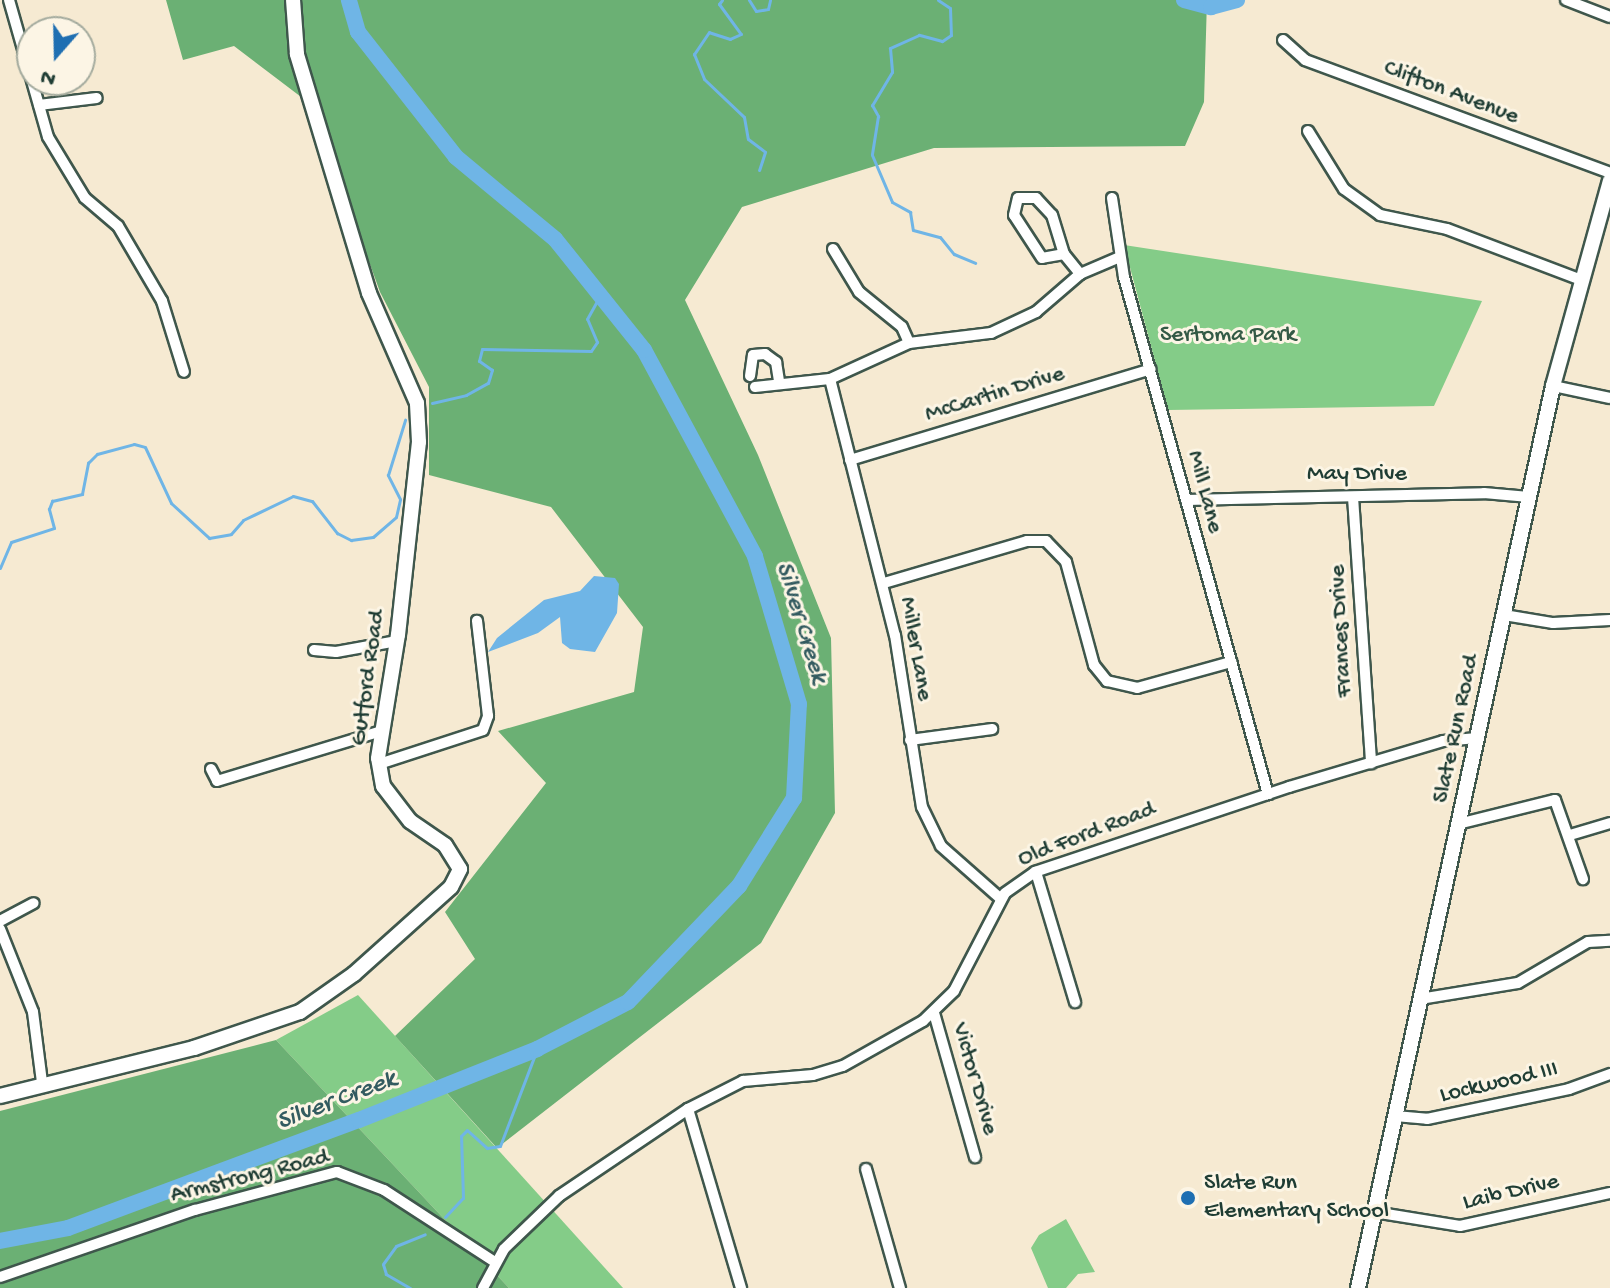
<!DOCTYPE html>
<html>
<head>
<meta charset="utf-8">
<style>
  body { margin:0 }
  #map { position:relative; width:1610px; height:1288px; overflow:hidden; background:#f6ead2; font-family:"Gochi Hand",sans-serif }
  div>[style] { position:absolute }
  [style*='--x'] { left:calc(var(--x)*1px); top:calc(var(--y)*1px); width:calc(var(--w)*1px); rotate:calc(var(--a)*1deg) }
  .green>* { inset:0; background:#84cc88 }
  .forest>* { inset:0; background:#6bb074 }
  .water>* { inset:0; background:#6fb5e6 }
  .stream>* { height:3px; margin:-1.5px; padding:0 1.5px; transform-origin:1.5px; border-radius:1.5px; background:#6fb5e6 }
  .river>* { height:16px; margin:-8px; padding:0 8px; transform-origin:8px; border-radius:8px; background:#6fb5e6 }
  .roads { filter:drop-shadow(2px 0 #3f574c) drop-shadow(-2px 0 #3f574c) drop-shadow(0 2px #3f574c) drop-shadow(0 -2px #3f574c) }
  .street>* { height:10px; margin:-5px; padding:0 5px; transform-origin:5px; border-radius:5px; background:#fff }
  .secondary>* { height:14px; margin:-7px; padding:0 7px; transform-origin:7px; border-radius:7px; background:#fff }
  .dots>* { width:22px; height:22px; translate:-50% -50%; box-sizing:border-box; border:4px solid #fcf5e5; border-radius:50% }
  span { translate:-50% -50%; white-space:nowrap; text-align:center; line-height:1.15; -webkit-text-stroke:6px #fcf5e5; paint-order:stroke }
  .street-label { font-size:24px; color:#1f3d34 }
  .park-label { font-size:24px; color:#335a45 }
  .poi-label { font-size:24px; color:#1f3d34 }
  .left { translate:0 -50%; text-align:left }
  .water-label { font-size:26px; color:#335b60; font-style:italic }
  .north { position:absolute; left:16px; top:16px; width:80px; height:80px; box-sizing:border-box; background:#fcf5e5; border:2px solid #a4ab9e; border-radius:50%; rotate:200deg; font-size:22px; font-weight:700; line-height:32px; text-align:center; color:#1f3d34 }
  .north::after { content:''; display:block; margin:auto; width:28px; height:36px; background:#1f6fb2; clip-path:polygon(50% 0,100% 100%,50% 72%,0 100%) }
</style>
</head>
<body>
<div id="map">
  <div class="green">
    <div style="clip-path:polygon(1124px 245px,1235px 262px,1482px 301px,1434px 406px,1168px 410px)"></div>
    <div style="clip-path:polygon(358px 995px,623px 1288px,509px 1288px,276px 1040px)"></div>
    <div style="clip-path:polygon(1066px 1219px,1095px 1272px,1078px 1274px,1066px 1288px,1048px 1288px,1031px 1248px,1039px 1235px)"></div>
  </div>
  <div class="forest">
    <div style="clip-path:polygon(166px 0,1207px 0,1204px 102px,1185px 146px,934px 148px,742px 207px,685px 300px,758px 455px,831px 638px,835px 813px,761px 943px,497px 1148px,395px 1036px,475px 959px,445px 912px,546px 783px,498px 731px,634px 692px,643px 627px,551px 507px,429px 475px,429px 387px,380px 292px,313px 106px,234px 46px,183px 60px)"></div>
    <div style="clip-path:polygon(276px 1040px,509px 1288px,0 1288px,0 1111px)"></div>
  </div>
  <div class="water">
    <div style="clip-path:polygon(594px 576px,615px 578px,619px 584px,617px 613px,595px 652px,570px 649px,562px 643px,560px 617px,538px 633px,488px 652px,497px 638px,544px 600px,580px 591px)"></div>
  </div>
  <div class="stream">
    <div style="--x:722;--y:0;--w:5;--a:127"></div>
    <div style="--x:719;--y:4;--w:37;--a:54"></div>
    <div style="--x:741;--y:34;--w:12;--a:156"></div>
    <div style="--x:730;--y:39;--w:22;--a:-162"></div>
    <div style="--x:709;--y:32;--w:27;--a:124"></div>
    <div style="--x:694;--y:54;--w:27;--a:68"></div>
    <div style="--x:704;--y:79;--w:55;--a:43.5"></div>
    <div style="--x:744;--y:117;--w:22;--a:80"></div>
    <div style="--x:748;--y:139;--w:21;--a:37"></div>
    <div style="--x:765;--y:152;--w:19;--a:108"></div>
    <div style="--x:749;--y:0;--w:13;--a:58"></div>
    <div style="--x:756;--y:11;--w:12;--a:-9"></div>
    <div style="--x:768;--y:9;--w:9;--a:-77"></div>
    <div style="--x:938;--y:0;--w:14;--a:34"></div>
    <div style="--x:950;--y:8;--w:27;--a:88"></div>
    <div style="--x:951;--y:35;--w:11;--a:146"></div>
    <div style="--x:942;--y:41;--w:24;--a:-165"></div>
    <div style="--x:919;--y:35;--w:32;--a:156"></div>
    <div style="--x:890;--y:48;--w:24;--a:85"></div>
    <div style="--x:892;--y:72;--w:39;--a:121"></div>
    <div style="--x:872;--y:105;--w:13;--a:61"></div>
    <div style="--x:878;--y:116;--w:39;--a:99"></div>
    <div style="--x:872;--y:155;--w:51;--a:66.9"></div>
    <div style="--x:892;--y:202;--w:21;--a:29"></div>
    <div style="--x:910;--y:212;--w:18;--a:81"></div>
    <div style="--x:913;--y:230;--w:28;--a:15"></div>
    <div style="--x:940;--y:237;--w:22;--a:51"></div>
    <div style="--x:954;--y:254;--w:23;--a:23"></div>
    <div style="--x:432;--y:403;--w:35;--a:-13"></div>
    <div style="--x:466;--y:395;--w:25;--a:-29"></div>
    <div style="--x:488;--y:383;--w:14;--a:-73"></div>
    <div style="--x:492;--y:370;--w:16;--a:-145"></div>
    <div style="--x:479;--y:361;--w:12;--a:-76"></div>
    <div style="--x:482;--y:349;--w:109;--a:1.1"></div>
    <div style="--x:591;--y:351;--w:11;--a:-56"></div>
    <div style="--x:597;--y:342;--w:25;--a:-113"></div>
    <div style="--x:587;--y:319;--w:26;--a:-61"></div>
    <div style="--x:0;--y:568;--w:28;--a:-67"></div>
    <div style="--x:11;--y:542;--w:45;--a:-18"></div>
    <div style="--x:54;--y:528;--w:20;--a:-105"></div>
    <div style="--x:49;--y:509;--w:9;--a:-69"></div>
    <div style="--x:52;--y:501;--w:31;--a:-13"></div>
    <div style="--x:82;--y:494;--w:32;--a:-79"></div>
    <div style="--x:88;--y:463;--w:13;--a:-45"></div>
    <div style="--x:97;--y:454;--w:38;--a:-15"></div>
    <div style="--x:134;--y:444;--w:11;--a:15"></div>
    <div style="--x:145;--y:447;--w:62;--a:65.1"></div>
    <div style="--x:171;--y:503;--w:52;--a:42.6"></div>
    <div style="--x:209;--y:538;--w:22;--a:-10"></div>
    <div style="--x:231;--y:534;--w:18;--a:-49"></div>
    <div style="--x:243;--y:520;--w:55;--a:-25.6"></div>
    <div style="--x:293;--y:496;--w:20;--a:15"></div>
    <div style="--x:312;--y:501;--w:41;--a:52"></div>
    <div style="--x:337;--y:533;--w:16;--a:27"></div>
    <div style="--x:351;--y:540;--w:22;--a:-8"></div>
    <div style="--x:373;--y:537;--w:30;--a:-41"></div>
    <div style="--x:396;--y:517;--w:18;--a:-77"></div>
    <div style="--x:400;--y:499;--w:27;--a:-117"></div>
    <div style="--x:388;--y:475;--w:58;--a:-72.8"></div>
    <div style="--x:445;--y:1217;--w:26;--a:-47"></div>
    <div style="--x:463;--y:1198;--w:62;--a:-91.8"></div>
    <div style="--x:461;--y:1136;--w:8;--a:-45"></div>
    <div style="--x:467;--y:1130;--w:27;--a:42"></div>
    <div style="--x:487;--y:1148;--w:13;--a:-9"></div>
    <div style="--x:500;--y:1146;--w:104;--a:-69.1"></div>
    <div style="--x:410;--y:1288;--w:28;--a:-150"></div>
    <div style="--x:386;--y:1274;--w:10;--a:-107"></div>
    <div style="--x:383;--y:1264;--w:22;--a:-54"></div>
    <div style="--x:396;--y:1246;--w:31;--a:-22"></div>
  </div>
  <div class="river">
    <div style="--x:1184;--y:0;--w:28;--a:15"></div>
    <div style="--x:1211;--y:7;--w:27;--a:-15"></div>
    <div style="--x:0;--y:1241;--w:69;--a:-10.8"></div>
    <div style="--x:68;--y:1228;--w:310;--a:-20.4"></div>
    <div style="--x:359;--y:1120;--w:192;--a:-21.7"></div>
    <div style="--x:537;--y:1049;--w:102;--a:-27.3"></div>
    <div style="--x:628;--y:1002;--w:161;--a:-46.3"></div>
    <div style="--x:739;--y:886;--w:104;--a:-58"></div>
    <div style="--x:794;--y:798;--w:94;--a:-87"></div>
    <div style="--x:799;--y:704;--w:154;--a:-106.6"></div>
    <div style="--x:755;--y:556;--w:234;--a:-118.3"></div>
    <div style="--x:644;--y:350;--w:142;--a:-128.7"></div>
    <div style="--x:555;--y:239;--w:129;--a:-140.4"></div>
    <div style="--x:456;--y:157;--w:159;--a:-128.1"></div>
    <div style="--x:358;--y:32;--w:33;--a:-106"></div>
  </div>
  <div class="roads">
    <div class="street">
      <div style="--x:9;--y:0;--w:142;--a:74.1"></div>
      <div style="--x:48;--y:137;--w:71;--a:58.8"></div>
      <div style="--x:85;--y:198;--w:43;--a:40.3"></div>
      <div style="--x:118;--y:226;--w:87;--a:59.6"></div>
      <div style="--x:162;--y:301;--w:74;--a:72.8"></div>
      <div style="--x:1566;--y:0;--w:47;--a:21.1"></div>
      <div style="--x:1283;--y:40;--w:30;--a:42"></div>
      <div style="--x:1305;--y:60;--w:325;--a:20.3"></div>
      <div style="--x:39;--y:105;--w:58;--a:-6.9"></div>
      <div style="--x:1308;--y:131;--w:68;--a:58.2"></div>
      <div style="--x:1344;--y:189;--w:44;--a:35.8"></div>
      <div style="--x:1380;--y:215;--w:68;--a:11.8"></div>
      <div style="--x:1447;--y:229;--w:143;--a:20.8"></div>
      <div style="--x:1112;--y:198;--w:80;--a:81.4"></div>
      <div style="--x:1124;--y:277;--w:537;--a:74.44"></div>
      <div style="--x:833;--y:249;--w:50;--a:58.8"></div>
      <div style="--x:859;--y:292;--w:55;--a:39.1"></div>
      <div style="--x:902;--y:327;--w:17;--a:66"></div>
      <div style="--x:1064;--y:254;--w:22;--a:170"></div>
      <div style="--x:1042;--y:258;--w:51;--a:-123.1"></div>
      <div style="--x:1014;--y:215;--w:17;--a:-77"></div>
      <div style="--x:1018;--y:198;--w:18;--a:0"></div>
      <div style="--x:1036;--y:198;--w:23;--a:47"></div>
      <div style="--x:1052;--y:215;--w:41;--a:72.9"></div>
      <div style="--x:1064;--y:254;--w:26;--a:51"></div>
      <div style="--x:750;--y:376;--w:21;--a:-82"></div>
      <div style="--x:753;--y:355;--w:12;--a:-5"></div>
      <div style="--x:765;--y:354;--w:14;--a:36"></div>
      <div style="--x:776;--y:362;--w:19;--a:81"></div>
      <div style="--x:830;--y:379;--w:264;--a:75.8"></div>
      <div style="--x:895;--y:635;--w:174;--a:81.1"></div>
      <div style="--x:922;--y:807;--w:43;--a:64"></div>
      <div style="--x:941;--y:846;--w:80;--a:41.5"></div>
      <div style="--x:1553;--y:386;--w:58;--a:11.9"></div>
      <div style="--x:755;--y:387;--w:75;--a:-6.1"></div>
      <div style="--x:830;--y:379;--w:87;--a:-24.5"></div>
      <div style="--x:909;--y:343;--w:83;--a:-7"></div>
      <div style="--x:991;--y:333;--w:50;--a:-25"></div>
      <div style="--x:1036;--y:312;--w:58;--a:-40.8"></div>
      <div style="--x:1080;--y:274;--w:43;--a:-23"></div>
      <div style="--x:850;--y:460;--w:314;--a:-16.8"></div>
      <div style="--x:1353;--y:497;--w:267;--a:86.1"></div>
      <div style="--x:1186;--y:500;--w:298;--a:-1.3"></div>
      <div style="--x:1484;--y:493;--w:45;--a:5.1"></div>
      <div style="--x:884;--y:583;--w:149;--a:-16.4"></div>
      <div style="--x:1027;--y:541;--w:19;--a:0"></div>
      <div style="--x:1046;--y:541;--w:29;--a:46"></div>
      <div style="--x:1066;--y:562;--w:107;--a:74.8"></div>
      <div style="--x:1094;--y:665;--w:21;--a:51"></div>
      <div style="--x:1107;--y:681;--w:31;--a:13"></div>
      <div style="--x:1137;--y:688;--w:98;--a:-15.5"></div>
      <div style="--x:1504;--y:615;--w:50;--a:9.3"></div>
      <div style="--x:1553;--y:623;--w:57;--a:-3"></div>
      <div style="--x:314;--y:650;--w:22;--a:5"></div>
      <div style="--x:336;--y:652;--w:62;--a:-10.2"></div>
      <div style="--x:910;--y:740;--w:83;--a:-7.6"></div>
      <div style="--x:379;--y:764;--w:109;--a:-18.1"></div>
      <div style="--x:483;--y:730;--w:15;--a:-70"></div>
      <div style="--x:488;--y:716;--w:96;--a:-96.6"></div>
      <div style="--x:211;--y:769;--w:13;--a:63"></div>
      <div style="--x:217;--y:781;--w:172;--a:-16.9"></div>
      <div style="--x:1458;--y:824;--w:100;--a:-13.9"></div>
      <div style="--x:1555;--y:800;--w:84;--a:70.5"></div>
      <div style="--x:1570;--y:835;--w:42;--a:-16.7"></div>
      <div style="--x:1036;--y:872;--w:136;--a:73.3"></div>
      <div style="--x:0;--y:921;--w:38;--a:-28"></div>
      <div style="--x:0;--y:929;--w:89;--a:68.3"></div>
      <div style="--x:33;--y:1012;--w:71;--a:82.7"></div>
      <div style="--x:1420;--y:999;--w:99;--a:-9.3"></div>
      <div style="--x:1518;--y:983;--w:81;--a:-30.4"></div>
      <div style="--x:1588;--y:942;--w:22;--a:-3"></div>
      <div style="--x:934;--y:1013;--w:150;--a:74.1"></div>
      <div style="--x:688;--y:1109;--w:187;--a:73.5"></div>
      <div style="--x:1395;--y:1116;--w:32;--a:5"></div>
      <div style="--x:1427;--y:1119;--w:145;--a:-11.9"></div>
      <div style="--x:1569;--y:1089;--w:44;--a:-20.1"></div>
      <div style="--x:866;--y:1169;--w:124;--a:74.1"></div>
      <div style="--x:1374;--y:1212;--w:87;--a:9.2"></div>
      <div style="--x:1460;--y:1226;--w:154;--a:-12.4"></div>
      <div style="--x:0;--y:1277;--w:206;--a:-19"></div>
      <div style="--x:195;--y:1210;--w:147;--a:-15"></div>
      <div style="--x:337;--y:1172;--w:50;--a:21"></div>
      <div style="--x:384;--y:1190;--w:132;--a:33"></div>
      <div style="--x:483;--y:1288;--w:44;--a:-61.7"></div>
      <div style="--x:504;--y:1249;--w:76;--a:-43.9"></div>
      <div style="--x:559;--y:1196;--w:156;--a:-34"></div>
      <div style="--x:688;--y:1109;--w:62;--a:-27"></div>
      <div style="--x:743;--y:1081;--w:70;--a:-4.9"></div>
      <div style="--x:813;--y:1075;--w:31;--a:-17"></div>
      <div style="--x:843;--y:1066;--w:92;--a:-29.4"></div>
      <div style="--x:923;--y:1021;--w:43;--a:-44.1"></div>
      <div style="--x:954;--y:991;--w:110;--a:-62.5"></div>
      <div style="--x:1005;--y:893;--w:37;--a:-35"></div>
      <div style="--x:1035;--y:872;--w:268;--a:-18.5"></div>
      <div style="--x:1289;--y:787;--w:161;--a:-16.6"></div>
      <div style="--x:1443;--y:741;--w:34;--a:-5"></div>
    </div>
    <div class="secondary">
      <div style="--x:0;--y:1096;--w:200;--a:-13.9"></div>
      <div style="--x:194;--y:1048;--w:112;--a:-18.8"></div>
      <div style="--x:300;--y:1012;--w:66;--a:-35.1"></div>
      <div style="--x:354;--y:974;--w:130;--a:-41.9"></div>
      <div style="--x:451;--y:887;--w:20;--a:-63"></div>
      <div style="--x:460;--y:869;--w:28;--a:-122"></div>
      <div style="--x:445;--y:845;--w:42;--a:-145.6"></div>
      <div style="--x:410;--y:821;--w:44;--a:-127.6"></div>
      <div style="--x:383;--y:786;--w:28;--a:-100"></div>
      <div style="--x:378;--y:758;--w:125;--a:-80.8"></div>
      <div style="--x:398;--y:635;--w:194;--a:-83.8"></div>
      <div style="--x:419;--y:442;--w:39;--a:-93"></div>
      <div style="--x:417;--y:403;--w:120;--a:-113.6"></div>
      <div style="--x:369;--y:293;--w:250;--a:-106.8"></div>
      <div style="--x:297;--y:54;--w:54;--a:-94.2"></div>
      <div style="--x:1358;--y:1288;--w:923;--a:-77.8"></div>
      <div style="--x:1553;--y:386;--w:213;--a:-74.5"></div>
    </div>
  </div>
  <div class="dots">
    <div style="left:1188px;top:1198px;background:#1f6fb2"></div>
  </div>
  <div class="street-label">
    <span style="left:1451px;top:93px;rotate:21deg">Clifton Avenue</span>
    <span style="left:995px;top:395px;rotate:-17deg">McCartin Drive</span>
    <span style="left:1357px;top:475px">May Drive</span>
    <span style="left:1204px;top:492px;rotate:75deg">Mill Lane</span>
    <span style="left:1342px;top:631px;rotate:-93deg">Frances Drive</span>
    <span style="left:915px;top:649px;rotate:80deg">Miller Lane</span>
    <span style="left:369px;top:678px;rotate:-82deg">Gutford Road</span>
    <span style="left:1457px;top:729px;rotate:-78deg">Slate Run Road</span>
    <span style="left:1087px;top:835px;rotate:-21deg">Old Ford Road</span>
    <span style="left:974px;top:1079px;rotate:74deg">Victor Drive</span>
    <span style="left:1499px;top:1083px;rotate:-13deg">Lockwood III</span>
    <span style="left:250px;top:1177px;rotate:-14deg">Armstrong Road</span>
    <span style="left:1511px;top:1193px;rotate:-13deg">Laib Drive</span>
  </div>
  <div class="park-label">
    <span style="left:1228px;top:336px">Sertoma Park</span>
  </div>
  <div class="poi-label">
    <span class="left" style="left:1204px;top:1198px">Slate Run<br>Elementary School</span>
  </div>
  <div class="water-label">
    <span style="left:800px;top:623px;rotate:73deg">Silver Creek</span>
    <span style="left:337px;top:1102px;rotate:-21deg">Silver Creek</span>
  </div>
  <div class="north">N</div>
</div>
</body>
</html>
